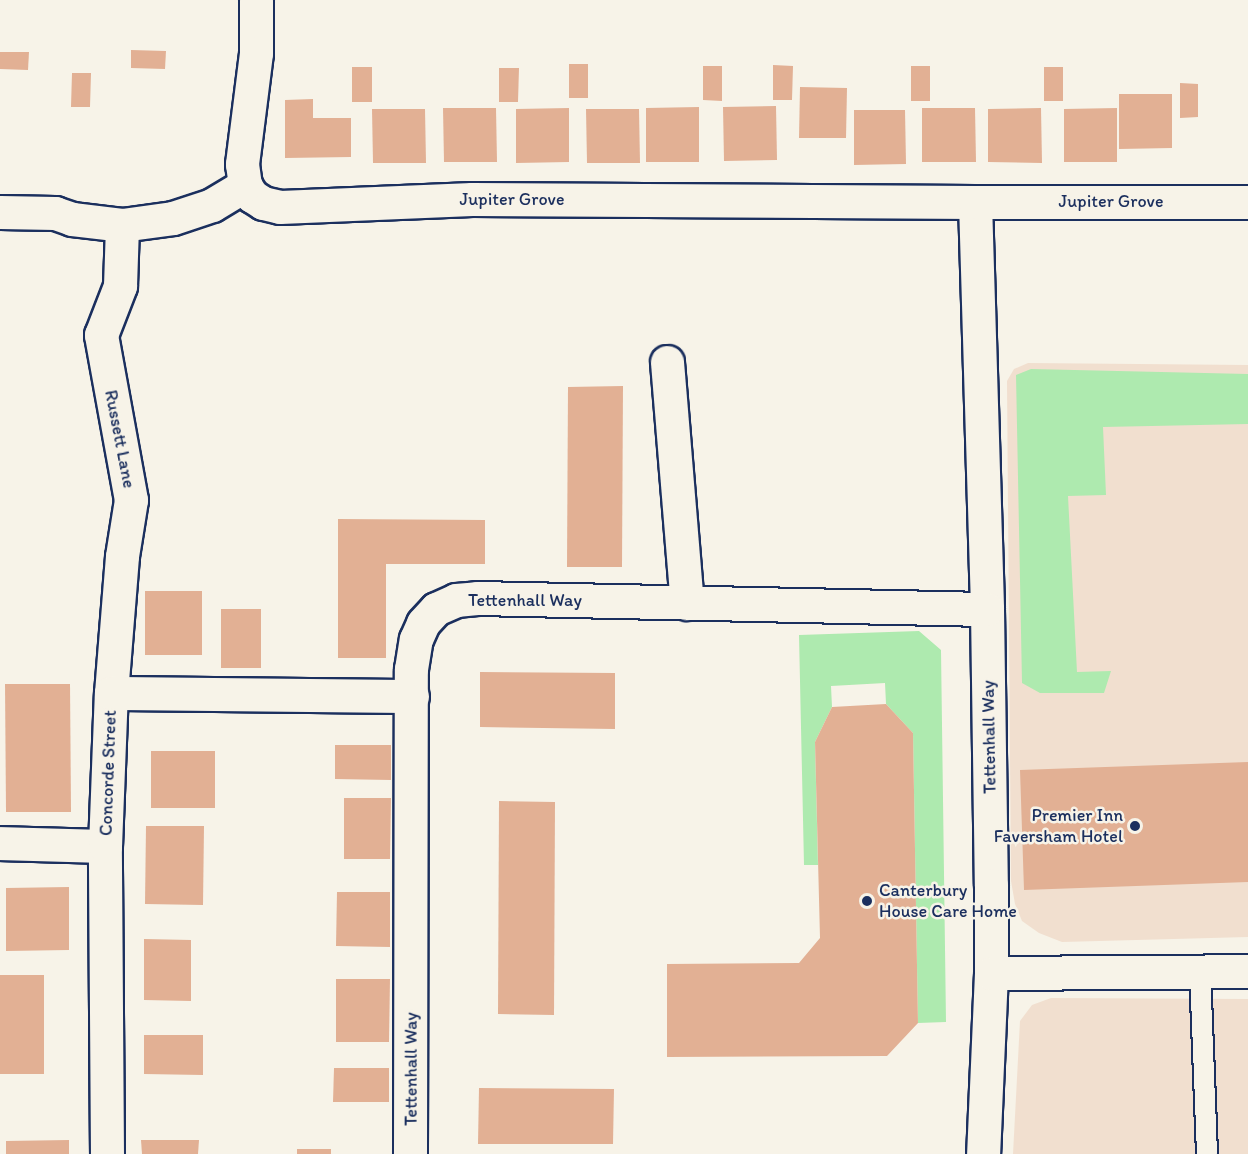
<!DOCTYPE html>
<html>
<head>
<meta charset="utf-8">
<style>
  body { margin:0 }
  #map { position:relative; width:1248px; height:1154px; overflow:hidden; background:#f7f3e8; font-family:Itim,sans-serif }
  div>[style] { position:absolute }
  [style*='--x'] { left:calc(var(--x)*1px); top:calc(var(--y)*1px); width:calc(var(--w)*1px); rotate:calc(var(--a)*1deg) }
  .built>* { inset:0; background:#f1dfcf }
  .green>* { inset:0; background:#aeeaaf }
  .building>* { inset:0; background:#e2b094 }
  .roads { filter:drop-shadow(2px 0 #1b2f5e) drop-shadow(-2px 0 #1b2f5e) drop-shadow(0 2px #1b2f5e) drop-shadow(0 -2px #1b2f5e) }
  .service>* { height:20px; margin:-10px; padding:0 10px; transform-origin:10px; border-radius:10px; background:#f7f3e8 }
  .minor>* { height:33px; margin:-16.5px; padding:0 16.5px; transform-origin:16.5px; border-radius:16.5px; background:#f7f3e8 }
  .dots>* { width:16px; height:16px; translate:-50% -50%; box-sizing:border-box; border:3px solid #f7f3e8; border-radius:50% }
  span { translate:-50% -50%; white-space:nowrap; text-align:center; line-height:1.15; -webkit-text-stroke:5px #f7f3e8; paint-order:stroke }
  .street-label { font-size:18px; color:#1b2f5e }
  .poi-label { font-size:18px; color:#1b2f5e }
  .right { translate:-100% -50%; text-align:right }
  .left { translate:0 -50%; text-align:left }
</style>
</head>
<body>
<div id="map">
  <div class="built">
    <div style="clip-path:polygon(1028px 363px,1248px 365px,1248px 937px,1062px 942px,1039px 933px,1022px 921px,1015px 904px,1011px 881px,1007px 381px,1014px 369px)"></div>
    <div style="clip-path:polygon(1051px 998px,1248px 999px,1248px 1154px,1013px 1154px,1020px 1021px,1032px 1005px)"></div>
  </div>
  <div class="green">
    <div style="clip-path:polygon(1031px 369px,1248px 374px,1248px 424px,1103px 427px,1106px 495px,1068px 496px,1077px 672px,1111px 671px,1104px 693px,1040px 693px,1022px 683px,1016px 375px)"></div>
    <div style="clip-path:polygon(919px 631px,941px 650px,946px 1022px,918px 1023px,913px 733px,886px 704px,885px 683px,831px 686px,832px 707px,815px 742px,818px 865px,804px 865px,799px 635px)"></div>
  </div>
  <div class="building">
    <div style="clip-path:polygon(131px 50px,166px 51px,165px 69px,131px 68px)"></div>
    <div style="clip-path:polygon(0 52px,29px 52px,28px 70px,0 69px)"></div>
    <div style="clip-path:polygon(569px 64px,588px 64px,588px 98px,569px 98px)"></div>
    <div style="clip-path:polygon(773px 65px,793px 66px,792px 100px,773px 100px)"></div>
    <div style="clip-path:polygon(703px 66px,722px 66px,722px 101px,703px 100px)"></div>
    <div style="clip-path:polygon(911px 66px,930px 66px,930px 101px,911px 101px)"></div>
    <div style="clip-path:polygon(352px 67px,372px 67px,372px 102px,352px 102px)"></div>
    <div style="clip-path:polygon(1044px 67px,1063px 67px,1063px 101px,1044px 101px)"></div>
    <div style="clip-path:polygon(499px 68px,519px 68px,518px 102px,499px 102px)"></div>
    <div style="clip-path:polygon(72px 73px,91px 73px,90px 107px,71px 107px)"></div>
    <div style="clip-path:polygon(1180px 83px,1198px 84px,1198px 117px,1180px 118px)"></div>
    <div style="clip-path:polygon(800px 87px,847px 88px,846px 138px,799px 138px)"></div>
    <div style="clip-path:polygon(1119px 94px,1172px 94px,1172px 148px,1119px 149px)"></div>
    <div style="clip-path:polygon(313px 99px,313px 118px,351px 118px,351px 157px,285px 158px,285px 100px)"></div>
    <div style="clip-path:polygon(776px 106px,777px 160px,724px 161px,723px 107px)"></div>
    <div style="clip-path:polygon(699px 107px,699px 162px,646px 162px,646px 108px)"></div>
    <div style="clip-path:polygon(443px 108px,496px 108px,497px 162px,444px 162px)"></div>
    <div style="clip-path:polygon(569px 108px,569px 162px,516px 163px,516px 109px)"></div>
    <div style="clip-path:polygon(922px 108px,975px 108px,976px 162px,922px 162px)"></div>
    <div style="clip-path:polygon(1041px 108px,1042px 163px,988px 162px,988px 109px)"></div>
    <div style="clip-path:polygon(1117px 108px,1117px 162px,1064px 162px,1064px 109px)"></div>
    <div style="clip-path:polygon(372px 109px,425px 109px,426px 163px,373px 163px)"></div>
    <div style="clip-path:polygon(586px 109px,639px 109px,640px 163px,587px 163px)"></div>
    <div style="clip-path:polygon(854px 110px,905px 110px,906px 164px,854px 165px)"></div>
    <div style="clip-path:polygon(623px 386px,622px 567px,567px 567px,568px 387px)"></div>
    <div style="clip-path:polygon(338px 519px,485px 520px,485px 564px,386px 564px,386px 658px,338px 658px)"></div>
    <div style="clip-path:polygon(145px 591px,202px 591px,202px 655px,145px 655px)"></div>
    <div style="clip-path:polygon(221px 609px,261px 609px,261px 668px,221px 668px)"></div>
    <div style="clip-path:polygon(480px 672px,615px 673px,615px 729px,480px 727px)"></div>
    <div style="clip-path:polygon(5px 684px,70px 684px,71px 812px,6px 812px)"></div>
    <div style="clip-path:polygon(886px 704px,913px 733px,918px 1023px,887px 1056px,667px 1057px,667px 964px,799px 963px,820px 938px,815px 742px,832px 707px)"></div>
    <div style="clip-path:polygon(335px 745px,391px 745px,391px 780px,335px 779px)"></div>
    <div style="clip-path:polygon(151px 751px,215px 751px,215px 808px,151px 808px)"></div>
    <div style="clip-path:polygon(1248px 762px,1248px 882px,1024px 890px,1020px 770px)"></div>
    <div style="clip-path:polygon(344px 798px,391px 798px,390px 859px,344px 859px)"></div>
    <div style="clip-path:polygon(499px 801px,555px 802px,554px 1015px,498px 1014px)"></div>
    <div style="clip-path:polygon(146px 826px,204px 826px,203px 905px,145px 904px)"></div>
    <div style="clip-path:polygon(69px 887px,69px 950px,6px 951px,6px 888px)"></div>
    <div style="clip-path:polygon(337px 892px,390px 892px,390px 947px,336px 946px)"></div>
    <div style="clip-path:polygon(144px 939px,191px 940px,191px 1001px,144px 1000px)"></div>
    <div style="clip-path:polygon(0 975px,44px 975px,44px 1074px,0 1074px)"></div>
    <div style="clip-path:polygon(336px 979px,390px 979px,389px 1042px,336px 1042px)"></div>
    <div style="clip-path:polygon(144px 1035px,203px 1035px,203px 1075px,144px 1074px)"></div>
    <div style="clip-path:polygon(334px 1068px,389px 1068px,389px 1102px,333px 1102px)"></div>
    <div style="clip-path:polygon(479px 1088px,614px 1089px,613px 1144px,478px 1144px)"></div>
    <div style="clip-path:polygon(69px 1140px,69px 1154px,6px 1154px,6px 1141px)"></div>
    <div style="clip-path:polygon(141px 1140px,199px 1140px,198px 1154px,142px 1154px)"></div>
    <div style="clip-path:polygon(297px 1149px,331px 1149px,331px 1154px,297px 1154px)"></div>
  </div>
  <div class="roads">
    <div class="service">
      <div style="--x:1200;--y:971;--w:183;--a:87.8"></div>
    </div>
    <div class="minor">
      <div style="--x:256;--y:0;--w:53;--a:90"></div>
      <div style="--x:256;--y:53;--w:112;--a:97.2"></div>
      <div style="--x:242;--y:164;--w:21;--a:82"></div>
      <div style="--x:245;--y:185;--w:13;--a:58"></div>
      <div style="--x:252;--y:196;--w:13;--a:32"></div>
      <div style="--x:263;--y:203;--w:17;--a:13"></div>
      <div style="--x:280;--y:207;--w:192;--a:-2.4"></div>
      <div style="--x:472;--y:199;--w:503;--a:0.34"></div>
      <div style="--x:975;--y:202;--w:407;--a:88.3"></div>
      <div style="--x:987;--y:609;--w:276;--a:89.2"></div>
      <div style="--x:991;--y:885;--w:88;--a:90"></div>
      <div style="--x:991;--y:973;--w:181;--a:92.5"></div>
      <div style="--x:975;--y:202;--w:273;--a:0"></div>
      <div style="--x:0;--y:212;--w:55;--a:1"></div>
      <div style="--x:55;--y:213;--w:18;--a:19"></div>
      <div style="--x:72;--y:219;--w:50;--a:6.8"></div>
      <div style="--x:122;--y:225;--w:51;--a:-7.8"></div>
      <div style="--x:173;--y:218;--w:41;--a:-18.4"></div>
      <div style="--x:212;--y:205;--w:39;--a:-31"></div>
      <div style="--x:667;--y:362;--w:242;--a:85.3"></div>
      <div style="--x:111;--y:693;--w:137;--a:-85.4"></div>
      <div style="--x:122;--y:556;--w:57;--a:-80.9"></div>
      <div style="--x:131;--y:500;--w:168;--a:-100.3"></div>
      <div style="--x:101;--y:335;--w:53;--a:-68.8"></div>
      <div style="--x:120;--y:286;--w:61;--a:-88.1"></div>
      <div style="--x:0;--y:843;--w:105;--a:1.6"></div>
      <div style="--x:991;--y:973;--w:257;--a:-0.4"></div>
      <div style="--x:107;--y:1154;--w:308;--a:-90.4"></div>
      <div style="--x:105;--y:846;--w:153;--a:-87.8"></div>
      <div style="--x:111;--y:693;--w:301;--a:0.6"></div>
      <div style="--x:410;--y:1154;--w:485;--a:-89.9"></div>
      <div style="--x:411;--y:669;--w:30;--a:-81"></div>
      <div style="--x:416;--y:639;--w:17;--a:-66"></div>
      <div style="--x:423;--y:623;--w:19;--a:-47"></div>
      <div style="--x:436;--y:609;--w:22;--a:-24"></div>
      <div style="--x:456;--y:600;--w:21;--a:-5"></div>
      <div style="--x:477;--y:598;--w:510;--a:1.24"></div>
    </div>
  </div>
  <div class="dots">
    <div style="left:1135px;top:826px;background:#1b2f5e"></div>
    <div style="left:867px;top:901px;background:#1b2f5e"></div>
  </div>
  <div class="street-label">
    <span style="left:512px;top:199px">Jupiter Grove</span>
    <span style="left:1111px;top:201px">Jupiter Grove</span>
    <span style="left:120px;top:439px;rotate:79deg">Russett Lane</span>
    <span style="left:525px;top:600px">Tettenhall Way</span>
    <span style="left:989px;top:737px;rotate:-91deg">Tettenhall Way</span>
    <span style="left:108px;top:773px;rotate:-88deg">Concorde Street</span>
    <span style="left:411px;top:1069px;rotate:-90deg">Tettenhall Way</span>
  </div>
  <div class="poi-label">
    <span class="right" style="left:1123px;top:826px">Premier Inn<br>Faversham Hotel</span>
    <span class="left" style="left:879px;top:901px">Canterbury<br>House Care Home</span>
  </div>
</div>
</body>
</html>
